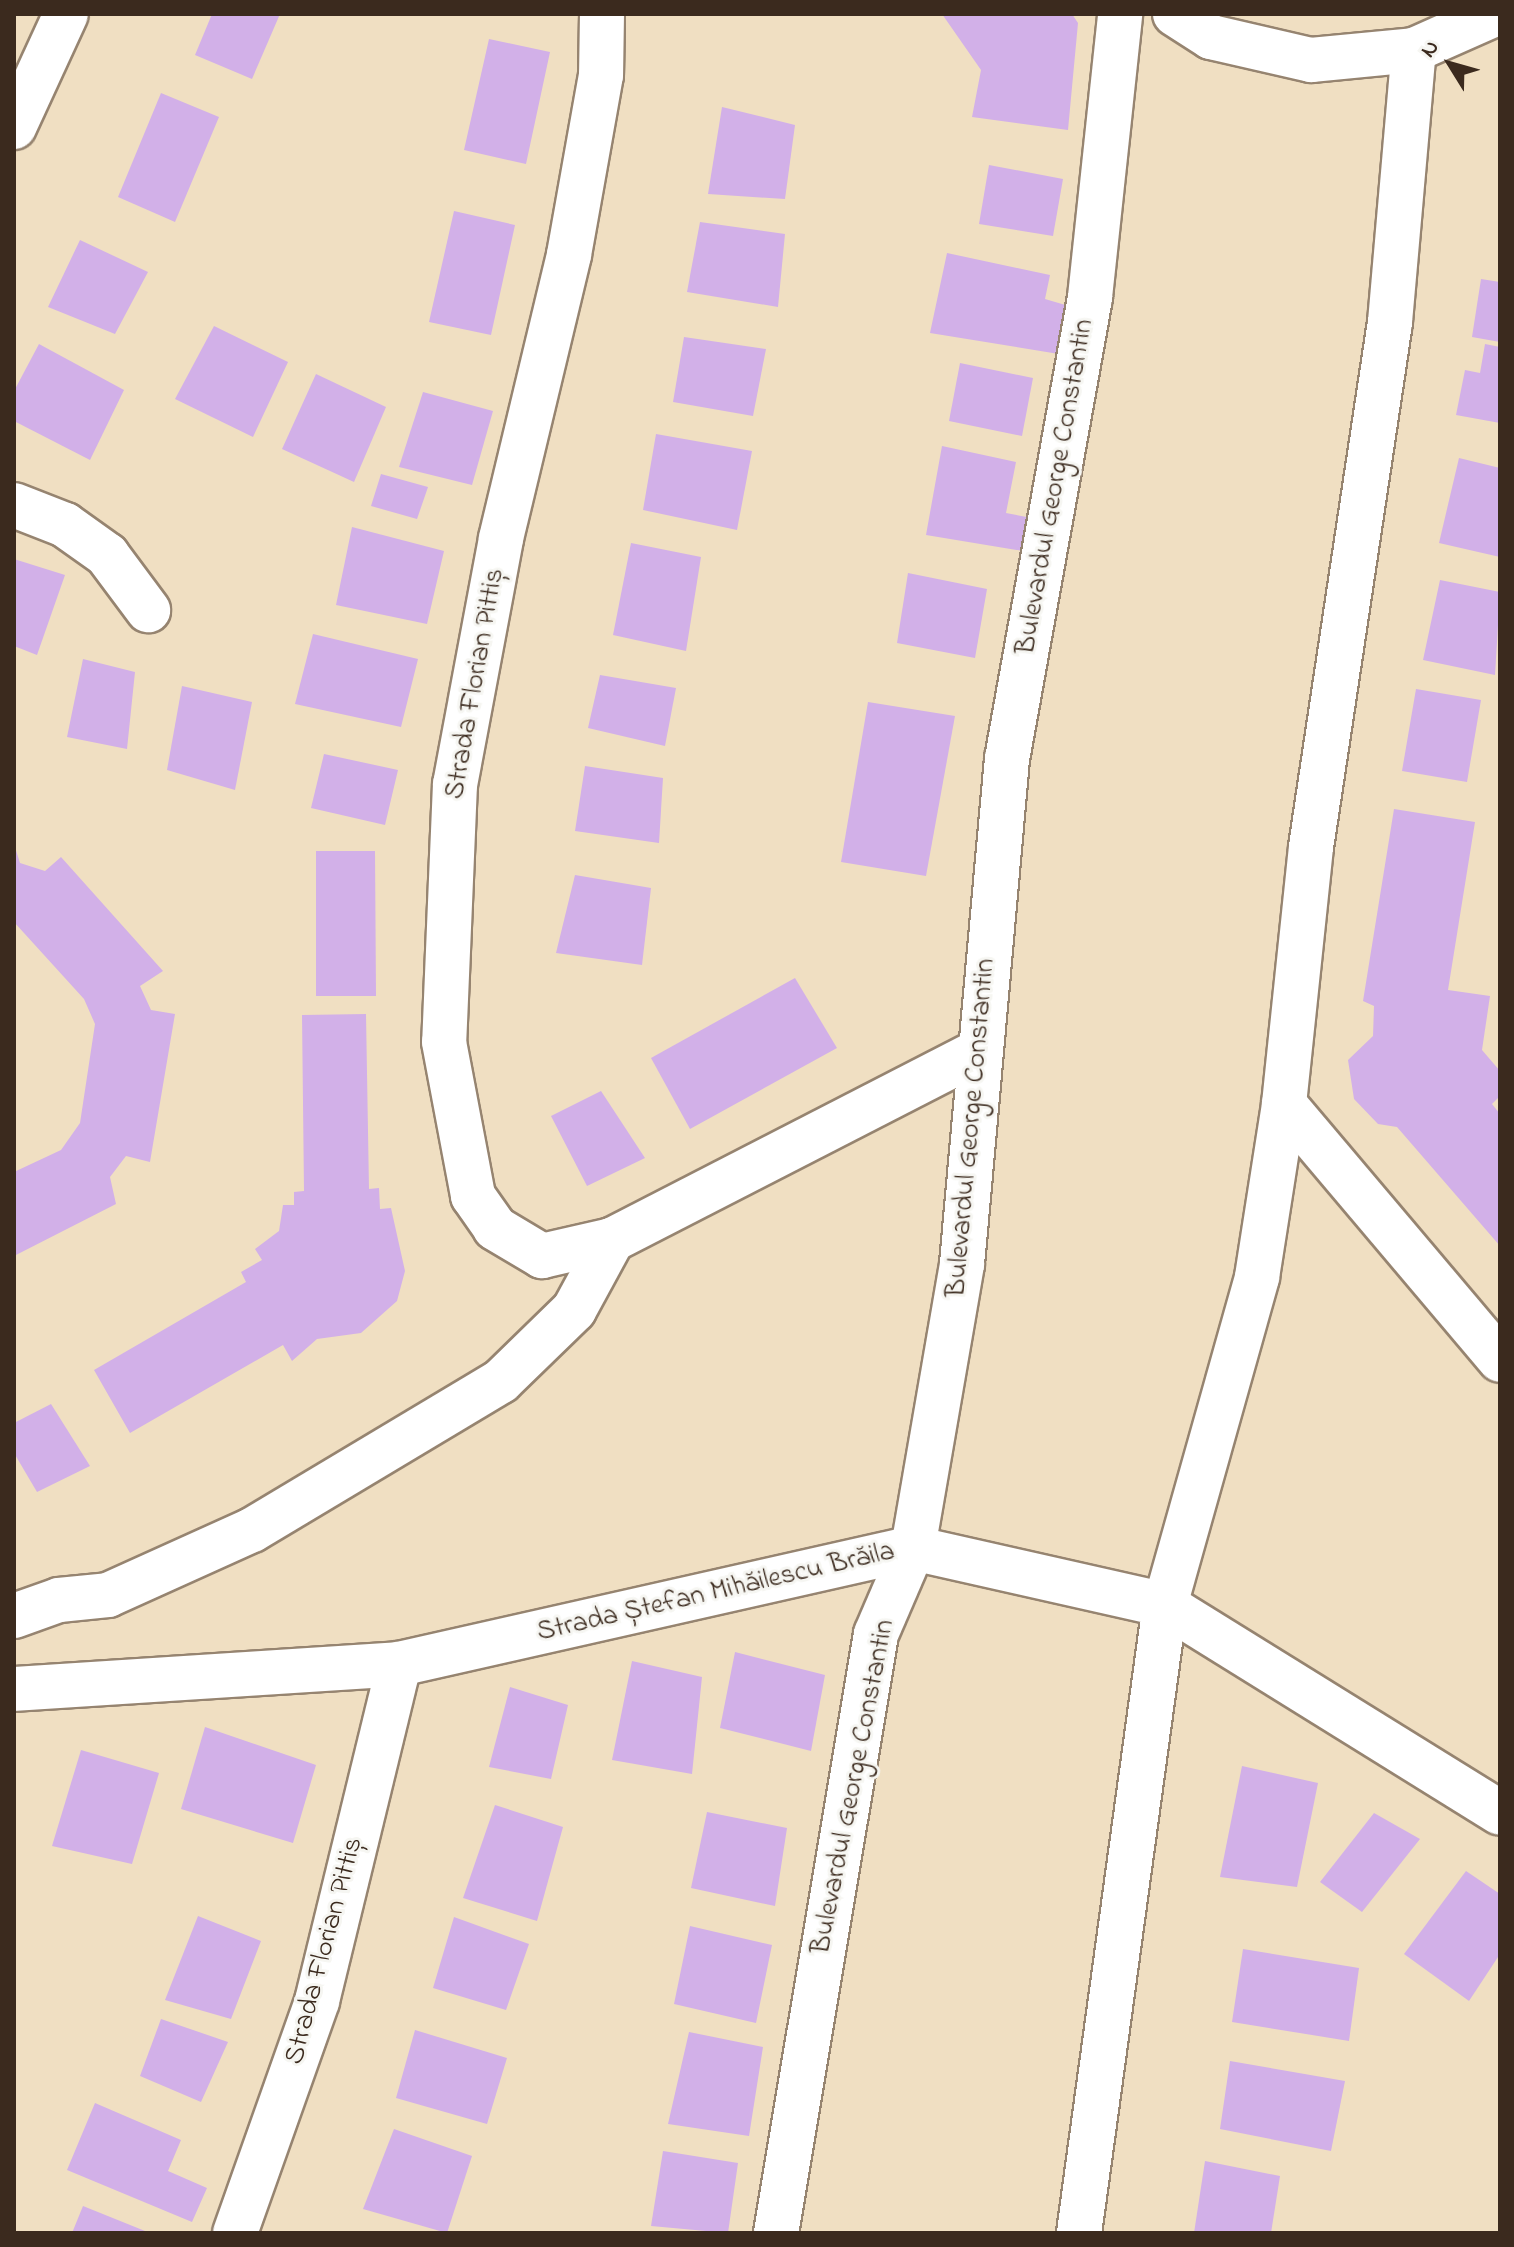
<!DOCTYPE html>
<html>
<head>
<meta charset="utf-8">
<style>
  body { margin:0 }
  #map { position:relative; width:1514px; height:2247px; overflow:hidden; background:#f0dfc2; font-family:"Indie Flower",sans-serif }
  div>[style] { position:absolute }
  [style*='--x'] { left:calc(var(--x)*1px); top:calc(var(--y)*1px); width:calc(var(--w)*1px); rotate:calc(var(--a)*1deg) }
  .building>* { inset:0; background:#d2b0e8 }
  .roads { filter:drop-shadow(2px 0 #968470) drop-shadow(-2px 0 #968470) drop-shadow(0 2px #968470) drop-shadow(0 -2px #968470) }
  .street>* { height:44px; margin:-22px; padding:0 22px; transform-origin:22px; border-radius:22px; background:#fff }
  span { translate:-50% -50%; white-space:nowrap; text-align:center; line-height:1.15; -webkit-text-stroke:6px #f6f6f2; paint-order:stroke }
  .street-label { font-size:28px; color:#3b2a1e }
  .frame { position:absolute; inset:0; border:16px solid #3b2a1e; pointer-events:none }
  .north { position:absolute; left:1410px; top:24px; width:80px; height:80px; -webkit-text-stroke:6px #f6f6f2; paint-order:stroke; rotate:307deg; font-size:22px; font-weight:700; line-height:32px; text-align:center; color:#3b2a1e }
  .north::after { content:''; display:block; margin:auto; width:28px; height:36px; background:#3b2a1e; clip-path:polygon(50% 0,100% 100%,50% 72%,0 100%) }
</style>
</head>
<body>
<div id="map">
  <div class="building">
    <div style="clip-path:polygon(212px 14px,280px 14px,252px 79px,195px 55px)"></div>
    <div style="clip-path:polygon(942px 14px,1072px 14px,1078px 23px,1068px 130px,972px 117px,981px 70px)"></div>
    <div style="clip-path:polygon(489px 39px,550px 52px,526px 164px,464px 150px)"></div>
    <div style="clip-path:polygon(161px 93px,219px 117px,175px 222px,118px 197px)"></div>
    <div style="clip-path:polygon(722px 107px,795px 125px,785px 199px,708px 194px)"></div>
    <div style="clip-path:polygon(989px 165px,1063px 179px,1053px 236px,979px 224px)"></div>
    <div style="clip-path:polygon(454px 211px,515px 225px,491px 335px,429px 322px)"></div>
    <div style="clip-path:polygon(700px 222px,785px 234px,778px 307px,687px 292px)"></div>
    <div style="clip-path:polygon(80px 240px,148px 272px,115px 334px,48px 307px)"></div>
    <div style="clip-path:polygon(947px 253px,1050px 275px,1045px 299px,1079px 309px,1071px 356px,930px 333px)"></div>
    <div style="clip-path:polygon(1481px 279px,1500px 282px,1500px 342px,1472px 337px)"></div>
    <div style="clip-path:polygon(214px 326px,288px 362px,253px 437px,175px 399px)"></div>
    <div style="clip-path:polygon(684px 337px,766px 349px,753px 416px,673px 402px)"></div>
    <div style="clip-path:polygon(39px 344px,124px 390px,90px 460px,14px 421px,14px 391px)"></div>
    <div style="clip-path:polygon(1485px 344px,1500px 347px,1500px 423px,1456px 415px,1465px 370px,1480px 373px)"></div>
    <div style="clip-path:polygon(960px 363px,1033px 378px,1022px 436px,949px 421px)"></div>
    <div style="clip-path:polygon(316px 374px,386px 407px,354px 482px,282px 449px)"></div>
    <div style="clip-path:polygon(423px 392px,493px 411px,472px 485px,399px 467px)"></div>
    <div style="clip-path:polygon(656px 434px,752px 451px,737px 530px,643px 510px)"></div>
    <div style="clip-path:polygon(942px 446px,1016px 462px,1006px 513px,1032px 518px,1023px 551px,926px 535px)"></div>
    <div style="clip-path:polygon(1459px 458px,1500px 468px,1500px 557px,1439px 543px)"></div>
    <div style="clip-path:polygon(381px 474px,428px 487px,417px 519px,371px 506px)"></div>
    <div style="clip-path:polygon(352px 527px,444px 551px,427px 624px,336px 605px)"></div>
    <div style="clip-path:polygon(631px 543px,701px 557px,686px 651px,613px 635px)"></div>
    <div style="clip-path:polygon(14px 559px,65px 575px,37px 655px,14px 646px)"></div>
    <div style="clip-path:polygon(908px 573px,987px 589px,975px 658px,897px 643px)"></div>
    <div style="clip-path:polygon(1440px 580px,1500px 592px,1495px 675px,1423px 660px)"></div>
    <div style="clip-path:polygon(313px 634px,418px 659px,401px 727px,295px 704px)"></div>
    <div style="clip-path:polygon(83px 659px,135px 672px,127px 749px,67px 737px)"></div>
    <div style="clip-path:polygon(600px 675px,676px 688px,665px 746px,588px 728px)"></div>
    <div style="clip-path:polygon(182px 686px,252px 702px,235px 790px,167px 770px)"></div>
    <div style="clip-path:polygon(1416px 689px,1481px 700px,1467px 782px,1402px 771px)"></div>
    <div style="clip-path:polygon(868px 702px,955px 716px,926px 876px,841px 862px)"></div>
    <div style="clip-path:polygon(324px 754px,398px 770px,385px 825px,311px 808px)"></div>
    <div style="clip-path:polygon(585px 766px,663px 778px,659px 843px,575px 831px)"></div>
    <div style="clip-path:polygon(1394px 809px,1475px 822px,1448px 990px,1490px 996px,1482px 1050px,1500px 1071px,1500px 1096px,1492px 1104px,1500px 1114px,1500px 1246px,1397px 1127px,1378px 1124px,1354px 1099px,1348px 1060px,1373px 1036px,1374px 1006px,1363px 1001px)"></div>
    <div style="clip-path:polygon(14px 844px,20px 863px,45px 871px,61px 857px,163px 971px,140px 986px,151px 1010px,175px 1014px,150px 1162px,126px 1156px,110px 1177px,116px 1204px,14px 1256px,14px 1172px,61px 1150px,80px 1123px,95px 1024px,84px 999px,14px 922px)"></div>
    <div style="clip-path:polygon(316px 851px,375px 851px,376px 996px,316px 996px)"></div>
    <div style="clip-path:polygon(575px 875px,651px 888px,642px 965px,556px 953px)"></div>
    <div style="clip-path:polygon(795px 978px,837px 1048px,690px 1129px,651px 1058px)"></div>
    <div style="clip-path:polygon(366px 1014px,369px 1189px,379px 1188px,380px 1209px,391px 1208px,405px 1271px,397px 1301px,361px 1333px,317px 1339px,292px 1361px,283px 1345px,130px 1433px,94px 1370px,246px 1282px,241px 1272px,262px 1260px,255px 1249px,279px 1231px,283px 1205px,294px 1205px,294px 1192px,304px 1191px,302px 1015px)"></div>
    <div style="clip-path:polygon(601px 1091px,645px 1158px,587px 1186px,551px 1116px)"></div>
    <div style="clip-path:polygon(51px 1404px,90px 1466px,37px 1492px,14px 1453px,14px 1423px)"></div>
    <div style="clip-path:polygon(735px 1652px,825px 1675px,811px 1751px,720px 1728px)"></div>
    <div style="clip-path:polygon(632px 1661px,702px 1677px,692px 1774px,612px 1760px)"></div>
    <div style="clip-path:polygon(510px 1687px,568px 1705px,551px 1779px,489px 1767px)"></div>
    <div style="clip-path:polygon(205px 1727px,316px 1765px,293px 1843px,181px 1809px)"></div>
    <div style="clip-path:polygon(81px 1750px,159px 1773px,132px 1864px,52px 1846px)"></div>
    <div style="clip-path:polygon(1242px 1766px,1318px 1783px,1297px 1887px,1220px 1877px)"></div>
    <div style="clip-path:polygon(495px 1805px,563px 1827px,537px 1921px,463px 1898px)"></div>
    <div style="clip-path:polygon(707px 1812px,787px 1828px,775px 1906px,691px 1888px)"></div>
    <div style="clip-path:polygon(1374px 1813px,1420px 1839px,1362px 1912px,1320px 1882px)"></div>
    <div style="clip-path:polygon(1466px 1871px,1500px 1894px,1500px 1954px,1469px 2001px,1404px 1954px)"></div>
    <div style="clip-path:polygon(198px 1916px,261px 1941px,231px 2019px,165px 2000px)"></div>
    <div style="clip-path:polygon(454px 1917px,529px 1944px,506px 2010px,433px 1988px)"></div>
    <div style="clip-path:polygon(690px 1926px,772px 1945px,756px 2023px,674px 2004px)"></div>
    <div style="clip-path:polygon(1243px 1949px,1359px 1968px,1349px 2041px,1232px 2022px)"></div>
    <div style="clip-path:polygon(161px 2019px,228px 2042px,201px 2102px,140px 2076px)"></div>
    <div style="clip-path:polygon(415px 2030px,507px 2058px,487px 2124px,396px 2098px)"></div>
    <div style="clip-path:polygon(689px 2032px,763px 2047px,749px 2136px,668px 2124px)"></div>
    <div style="clip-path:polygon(1230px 2061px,1345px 2081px,1331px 2151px,1220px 2129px)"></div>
    <div style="clip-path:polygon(95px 2103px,181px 2140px,168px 2171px,207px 2188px,192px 2222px,67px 2170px)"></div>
    <div style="clip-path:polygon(394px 2129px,472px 2156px,447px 2233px,363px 2209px)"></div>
    <div style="clip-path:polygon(663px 2151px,738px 2163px,728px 2233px,651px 2226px)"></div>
    <div style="clip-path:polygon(1205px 2161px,1280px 2176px,1271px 2233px,1194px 2233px)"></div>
    <div style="clip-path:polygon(83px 2206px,150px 2233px,72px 2233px)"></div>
  </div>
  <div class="roads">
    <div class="street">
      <div style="--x:602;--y:14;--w:61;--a:90.9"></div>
      <div style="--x:601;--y:75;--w:183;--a:100.1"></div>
      <div style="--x:569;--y:255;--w:292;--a:103.5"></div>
      <div style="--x:501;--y:539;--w:249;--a:100.6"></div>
      <div style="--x:455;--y:784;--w:258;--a:92.4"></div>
      <div style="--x:444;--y:1042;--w:157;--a:79.3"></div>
      <div style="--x:473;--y:1196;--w:39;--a:55"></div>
      <div style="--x:495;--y:1228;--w:55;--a:30.8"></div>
      <div style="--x:542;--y:1256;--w:72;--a:-12.9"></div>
      <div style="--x:1175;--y:14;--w:43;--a:32.6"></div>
      <div style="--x:1211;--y:37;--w:103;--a:13"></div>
      <div style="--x:1311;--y:60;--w:103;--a:-5.5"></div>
      <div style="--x:1414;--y:50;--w:89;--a:-24"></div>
      <div style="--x:14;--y:127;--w:124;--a:-65.3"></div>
      <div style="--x:14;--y:505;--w:55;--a:21.4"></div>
      <div style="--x:65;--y:525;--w:52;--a:35.5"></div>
      <div style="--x:107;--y:555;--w:69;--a:53.3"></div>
      <div style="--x:1284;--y:1104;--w:335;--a:49.8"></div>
      <div style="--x:14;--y:1616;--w:48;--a:-19.6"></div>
      <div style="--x:59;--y:1600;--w:49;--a:-5.8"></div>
      <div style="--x:108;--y:1595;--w:158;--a:-24.3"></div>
      <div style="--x:252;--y:1530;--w:290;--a:-30.9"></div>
      <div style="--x:501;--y:1381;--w:102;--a:-44.2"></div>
      <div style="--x:574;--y:1310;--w:80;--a:-61.5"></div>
      <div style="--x:612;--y:1240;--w:413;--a:-27.2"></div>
      <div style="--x:14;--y:1689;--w:386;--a:-3.7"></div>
      <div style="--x:399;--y:1664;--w:527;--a:-12.72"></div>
      <div style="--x:913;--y:1548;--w:258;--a:12.7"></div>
      <div style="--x:1165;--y:1605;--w:394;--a:31.8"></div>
      <div style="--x:235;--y:2233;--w:246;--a:-70.5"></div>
      <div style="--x:317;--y:2001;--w:347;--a:-76.3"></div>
      <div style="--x:776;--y:2233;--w:607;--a:-80.52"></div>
      <div style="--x:876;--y:1634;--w:94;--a:-66.7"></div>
      <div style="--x:913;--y:1548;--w:288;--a:-80.2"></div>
      <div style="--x:962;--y:1264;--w:507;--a:-84.91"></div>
      <div style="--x:1007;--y:759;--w:469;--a:-79.8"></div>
      <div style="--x:1090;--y:297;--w:285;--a:-83.9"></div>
      <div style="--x:1079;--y:2233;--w:634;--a:-82.2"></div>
      <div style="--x:1165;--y:1605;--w:341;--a:-74.3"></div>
      <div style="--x:1257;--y:1277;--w:175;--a:-81.1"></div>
      <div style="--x:1284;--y:1104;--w:258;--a:-84"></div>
      <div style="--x:1311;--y:847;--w:531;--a:-81.44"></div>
      <div style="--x:1390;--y:322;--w:273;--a:-85"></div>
    </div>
  </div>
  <div class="street-label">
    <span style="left:1056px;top:487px;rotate:-80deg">Bulevardul George Constantin</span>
    <span style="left:476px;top:684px;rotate:-80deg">Strada Florian Pittiș</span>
    <span style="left:972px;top:1128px;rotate:-85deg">Bulevardul George Constantin</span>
    <span style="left:716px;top:1593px;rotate:-13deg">Strada Ștefan Mihăilescu Brăila</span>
    <span style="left:854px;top:1787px;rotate:-79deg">Bulevardul George Constantin</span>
    <span style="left:325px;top:1951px;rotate:-75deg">Strada Florian Pittiș</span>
  </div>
  <div class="frame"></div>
  <div class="north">N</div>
</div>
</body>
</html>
